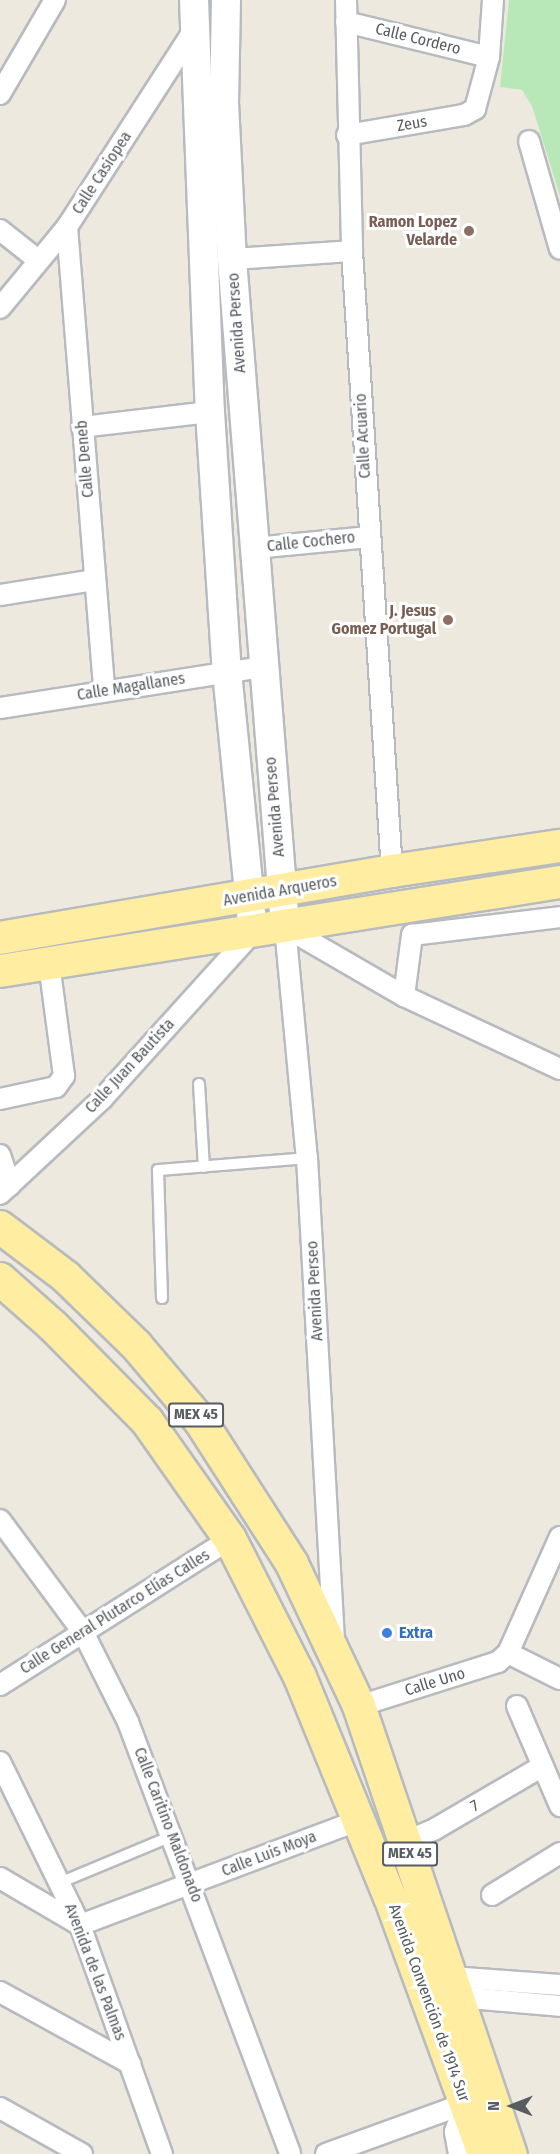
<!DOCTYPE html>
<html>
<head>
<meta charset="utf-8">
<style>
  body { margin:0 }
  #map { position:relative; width:560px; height:2154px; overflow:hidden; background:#ede9de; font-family:"Fira Sans Condensed",sans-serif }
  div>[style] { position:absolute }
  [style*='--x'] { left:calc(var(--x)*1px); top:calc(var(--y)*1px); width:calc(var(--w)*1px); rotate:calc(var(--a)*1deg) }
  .green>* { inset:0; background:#b8e8b7 }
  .roads { filter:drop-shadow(2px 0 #b7babf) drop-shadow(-2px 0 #b7babf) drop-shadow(0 2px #b7babf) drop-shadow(0 -2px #b7babf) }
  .lane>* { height:10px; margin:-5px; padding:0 5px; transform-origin:5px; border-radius:5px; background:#fff }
  .street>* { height:20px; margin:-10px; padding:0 10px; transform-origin:10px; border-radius:10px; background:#fff }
  .secondary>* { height:28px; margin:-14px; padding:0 14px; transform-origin:14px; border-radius:14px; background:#fff }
  .primary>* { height:32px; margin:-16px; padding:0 16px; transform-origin:16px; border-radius:16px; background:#ffeda1 }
  .dots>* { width:16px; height:16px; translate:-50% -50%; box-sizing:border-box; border:3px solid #fff; border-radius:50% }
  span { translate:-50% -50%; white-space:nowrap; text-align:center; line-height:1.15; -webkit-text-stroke:6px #fff; paint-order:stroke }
  .shield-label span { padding:2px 4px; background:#fff; border:2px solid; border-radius:4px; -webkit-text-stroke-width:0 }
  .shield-label { font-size:15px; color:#575c61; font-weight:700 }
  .street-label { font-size:16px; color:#575c61 }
  .education-label { font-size:16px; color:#785e54; font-weight:700 }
  .right { translate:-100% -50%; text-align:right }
  .shop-label { font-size:16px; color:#366cbe; font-weight:700 }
  .left { translate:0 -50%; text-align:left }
  .north { position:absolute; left:482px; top:2076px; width:60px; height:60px; -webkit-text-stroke:4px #fff; paint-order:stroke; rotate:270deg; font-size:16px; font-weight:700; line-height:24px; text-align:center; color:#575c61 }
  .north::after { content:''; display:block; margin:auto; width:21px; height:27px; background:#575c61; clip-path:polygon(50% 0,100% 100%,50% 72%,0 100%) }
</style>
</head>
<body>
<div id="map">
  <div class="green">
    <div style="clip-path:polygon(509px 0,560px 0,560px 196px,532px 106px,522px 90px,500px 87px)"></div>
  </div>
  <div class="roads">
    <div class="lane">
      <div style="--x:199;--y:1084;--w:83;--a:86.6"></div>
      <div style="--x:162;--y:1298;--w:128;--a:-91.8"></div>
      <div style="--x:158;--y:1170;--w:149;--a:-4.6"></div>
      <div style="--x:59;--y:1883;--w:122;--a:-22.6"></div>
    </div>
    <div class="street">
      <div style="--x:346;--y:0;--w:251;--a:88.6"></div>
      <div style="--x:352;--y:251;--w:621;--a:86.31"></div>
      <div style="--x:346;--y:22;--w:147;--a:13.8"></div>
      <div style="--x:0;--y:94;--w:109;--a:-59.7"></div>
      <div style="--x:347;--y:135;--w:119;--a:-9.7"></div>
      <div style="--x:464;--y:115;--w:13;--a:-29"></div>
      <div style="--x:475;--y:109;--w:54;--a:-74.9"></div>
      <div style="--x:489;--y:57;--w:57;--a:-86"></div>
      <div style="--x:529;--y:141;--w:112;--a:74"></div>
      <div style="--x:67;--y:227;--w:464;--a:85.4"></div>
      <div style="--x:0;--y:230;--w:48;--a:38.3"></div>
      <div style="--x:232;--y:259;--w:120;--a:-3.8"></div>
      <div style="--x:0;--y:308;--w:105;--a:-50.4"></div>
      <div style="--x:67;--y:227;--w:234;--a:-57.2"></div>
      <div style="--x:82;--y:427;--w:129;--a:-6.7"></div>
      <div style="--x:254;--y:548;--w:116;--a:-5.5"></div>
      <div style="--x:0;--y:595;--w:96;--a:-9"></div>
      <div style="--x:0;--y:708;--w:266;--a:-8.9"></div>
      <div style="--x:285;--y:927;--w:232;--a:84.6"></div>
      <div style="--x:307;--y:1158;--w:481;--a:86.8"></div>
      <div style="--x:285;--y:927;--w:138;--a:30.1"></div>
      <div style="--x:404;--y:996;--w:172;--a:25.1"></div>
      <div style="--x:404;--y:996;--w:62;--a:-82.5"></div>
      <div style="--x:412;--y:935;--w:149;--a:-6.9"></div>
      <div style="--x:0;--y:1099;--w:57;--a:-12.1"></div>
      <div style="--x:56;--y:1087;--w:14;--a:-54"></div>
      <div style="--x:64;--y:1076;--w:114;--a:-97.6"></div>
      <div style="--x:0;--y:1155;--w:32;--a:72"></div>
      <div style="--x:0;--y:1194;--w:141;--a:-43"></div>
      <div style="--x:103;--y:1098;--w:224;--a:-47.9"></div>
      <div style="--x:0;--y:1520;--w:139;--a:53.5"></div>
      <div style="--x:83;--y:1632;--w:101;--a:63.4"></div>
      <div style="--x:128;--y:1722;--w:461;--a:69.4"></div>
      <div style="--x:508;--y:1653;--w:58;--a:26.6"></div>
      <div style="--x:0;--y:1685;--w:272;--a:-32.4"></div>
      <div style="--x:359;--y:1706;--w:146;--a:-17.6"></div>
      <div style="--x:498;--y:1662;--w:13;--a:-42"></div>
      <div style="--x:508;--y:1653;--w:127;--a:-65.9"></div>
      <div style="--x:517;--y:1706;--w:109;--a:66.7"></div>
      <div style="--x:0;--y:1762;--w:182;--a:63.9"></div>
      <div style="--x:80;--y:1925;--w:243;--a:70.3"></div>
      <div style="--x:406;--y:1841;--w:31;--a:-22"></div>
      <div style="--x:435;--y:1829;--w:125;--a:-30.3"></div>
      <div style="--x:0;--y:1878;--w:93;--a:30.4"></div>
      <div style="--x:80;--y:1925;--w:296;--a:-20.6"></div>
      <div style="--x:492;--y:1895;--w:80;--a:-31.7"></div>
      <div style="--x:451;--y:1977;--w:109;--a:4.2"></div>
      <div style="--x:0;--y:1992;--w:149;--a:28.8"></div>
      <div style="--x:458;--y:1997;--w:102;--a:5"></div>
      <div style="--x:0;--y:2108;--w:94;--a:29.3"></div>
      <div style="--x:326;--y:2154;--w:149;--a:-20"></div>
    </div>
    <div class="secondary">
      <div style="--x:194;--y:0;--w:412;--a:87.8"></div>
      <div style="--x:210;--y:412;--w:261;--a:86.3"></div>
      <div style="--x:227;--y:672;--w:261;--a:84.3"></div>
      <div style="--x:226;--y:0;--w:103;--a:91.1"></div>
      <div style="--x:224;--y:103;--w:156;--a:87.1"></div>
      <div style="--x:232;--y:259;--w:670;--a:85.46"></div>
      <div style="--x:463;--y:2154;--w:22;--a:-100"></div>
      <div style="--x:459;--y:2132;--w:25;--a:-69"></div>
    </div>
    <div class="primary">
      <div style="--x:0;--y:938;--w:398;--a:-9.7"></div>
      <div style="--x:392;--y:871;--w:170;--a:-8.5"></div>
      <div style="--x:0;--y:971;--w:567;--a:-9.03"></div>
      <div style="--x:0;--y:1227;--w:83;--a:37.1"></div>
      <div style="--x:66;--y:1277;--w:98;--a:44.2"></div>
      <div style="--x:136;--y:1345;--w:101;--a:49.8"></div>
      <div style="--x:201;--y:1422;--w:169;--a:57.3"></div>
      <div style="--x:292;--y:1564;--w:157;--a:64.7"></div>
      <div style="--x:359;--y:1706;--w:473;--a:71.3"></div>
      <div style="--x:0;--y:1279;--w:71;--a:41.6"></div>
      <div style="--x:53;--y:1326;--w:134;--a:45.3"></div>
      <div style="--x:147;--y:1421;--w:144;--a:54.9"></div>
      <div style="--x:230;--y:1539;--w:155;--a:63.1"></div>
      <div style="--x:300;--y:1677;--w:238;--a:67.8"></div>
      <div style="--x:390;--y:1897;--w:274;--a:69.9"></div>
    </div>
  </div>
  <div class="dots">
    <div style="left:469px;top:231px;background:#8d6e63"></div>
    <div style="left:448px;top:620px;background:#8d6e63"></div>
    <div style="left:387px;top:1633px;background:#3f7fe0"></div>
  </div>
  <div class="shield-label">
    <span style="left:196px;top:1415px">MEX 45</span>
    <span style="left:410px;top:1854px">MEX 45</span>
  </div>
  <div class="street-label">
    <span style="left:418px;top:39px;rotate:14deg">Calle Cordero</span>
    <span style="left:412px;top:124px;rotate:-10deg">Zeus</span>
    <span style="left:102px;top:173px;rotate:-57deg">Calle Casiopea</span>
    <span style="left:237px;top:323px;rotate:-94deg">Avenida Perseo</span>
    <span style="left:363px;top:436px;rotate:-93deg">Calle Acuario</span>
    <span style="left:85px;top:459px;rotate:-95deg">Calle Deneb</span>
    <span style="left:311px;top:542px;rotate:-6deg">Calle Cochero</span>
    <span style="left:131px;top:687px;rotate:-9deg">Calle Magallanes</span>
    <span style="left:275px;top:807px;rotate:-95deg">Avenida Perseo</span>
    <span style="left:280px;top:891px;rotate:-10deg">Avenida Arqueros</span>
    <span style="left:130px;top:1066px;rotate:-47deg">Calle Juan Bautista</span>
    <span style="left:315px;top:1291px;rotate:-93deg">Avenida Perseo</span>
    <span style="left:115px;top:1612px;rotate:-32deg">Calle General Plutarco Elías Calles</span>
    <span style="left:435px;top:1682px;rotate:-17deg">Calle Uno</span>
    <span style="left:475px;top:1806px;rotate:-30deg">7</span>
    <span style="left:168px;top:1825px;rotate:69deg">Calle Caritino Maldonado</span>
    <span style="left:269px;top:1854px;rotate:-21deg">Calle Luis Moya</span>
    <span style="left:95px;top:1972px;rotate:69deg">Avenida de las Palmas</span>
    <span style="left:429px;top:2003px;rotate:70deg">Avenida Convención de 1914 Sur</span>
  </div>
  <div class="education-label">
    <span class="right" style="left:457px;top:231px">Ramon Lopez<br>Velarde</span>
    <span class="right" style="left:436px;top:620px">J. Jesus<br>Gomez Portugal</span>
  </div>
  <div class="shop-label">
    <span class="left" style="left:399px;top:1633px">Extra</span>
  </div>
  <div class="north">N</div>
</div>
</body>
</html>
